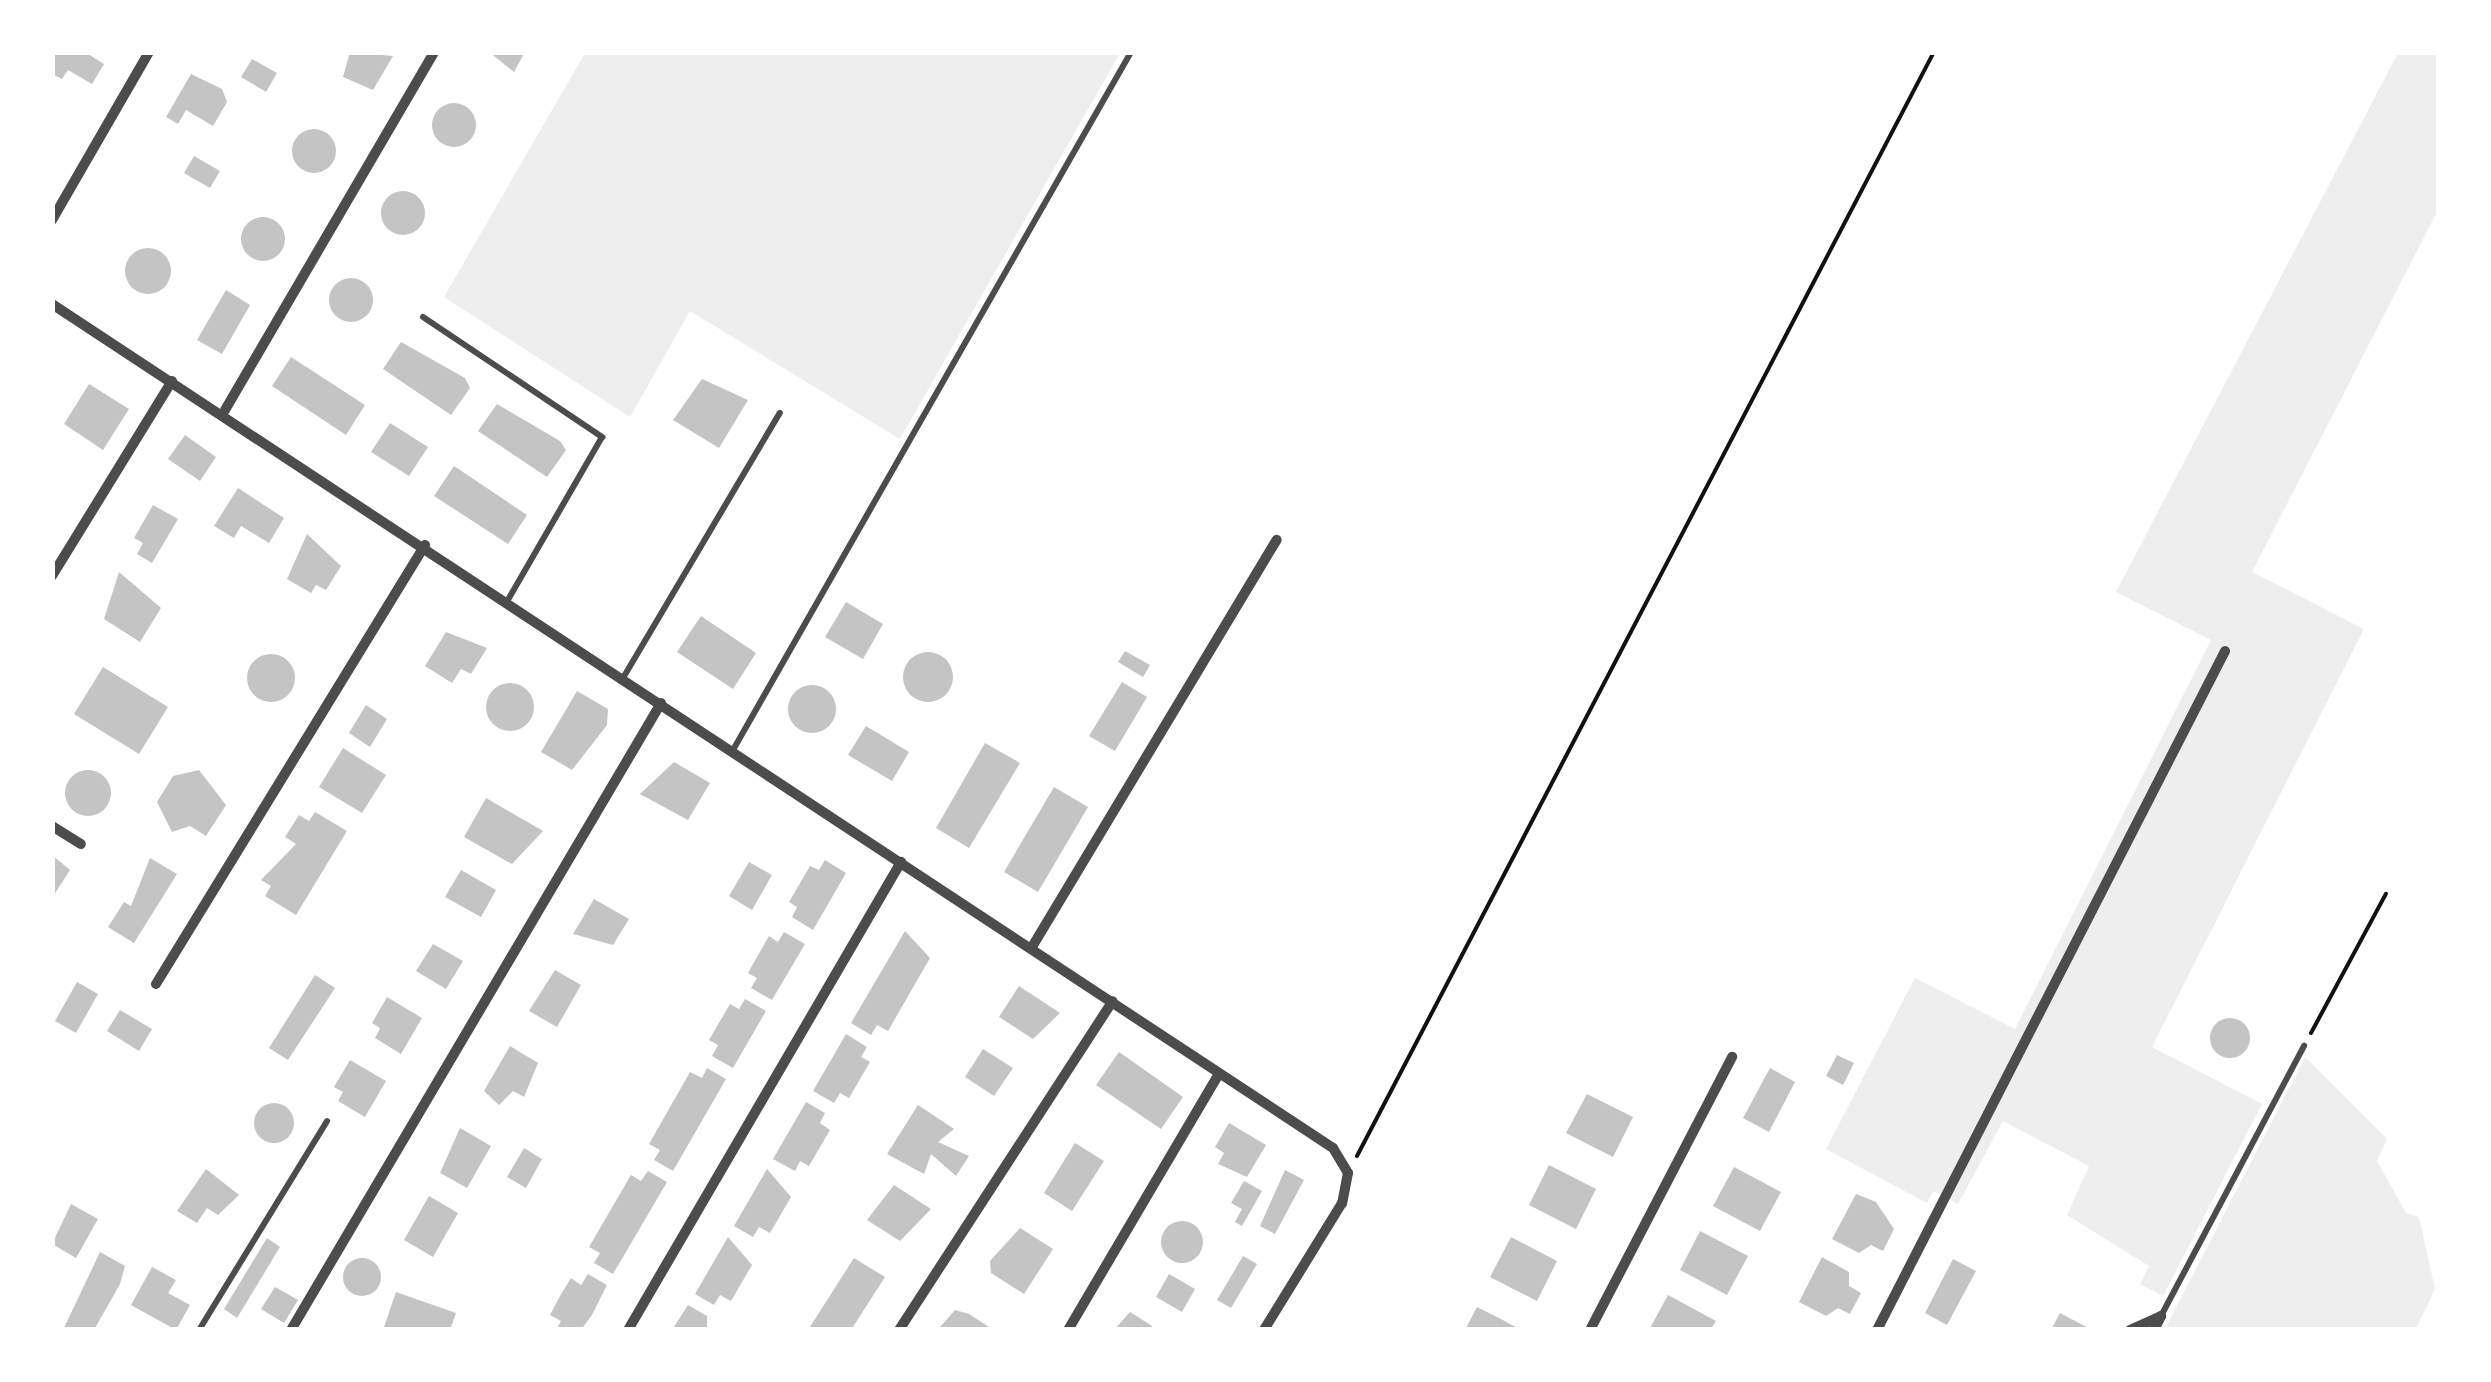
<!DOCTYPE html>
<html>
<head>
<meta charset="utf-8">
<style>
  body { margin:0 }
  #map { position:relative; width:2491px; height:1382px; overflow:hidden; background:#fff; font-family:"Playfair Display",serif }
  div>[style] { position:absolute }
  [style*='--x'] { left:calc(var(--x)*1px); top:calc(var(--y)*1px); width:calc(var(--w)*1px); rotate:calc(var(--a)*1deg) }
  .green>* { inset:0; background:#eee }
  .building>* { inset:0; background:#c4c4c4 }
  .round { border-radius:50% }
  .path>* { height:4px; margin:-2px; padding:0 2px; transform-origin:2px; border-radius:2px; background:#111 }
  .service>* { height:6px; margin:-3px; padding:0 3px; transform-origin:3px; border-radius:3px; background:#4c4c4c }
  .minor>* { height:10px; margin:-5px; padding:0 5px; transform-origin:5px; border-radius:5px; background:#4c4c4c }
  span { translate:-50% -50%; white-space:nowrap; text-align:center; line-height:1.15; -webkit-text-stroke:10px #fff; paint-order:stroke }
  .frame { position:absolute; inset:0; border:55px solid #fff; pointer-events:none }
</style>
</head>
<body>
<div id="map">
  <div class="green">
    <div style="clip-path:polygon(585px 53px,585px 52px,1120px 53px,900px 439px,690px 311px,630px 417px,444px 297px)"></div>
    <div style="clip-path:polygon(2398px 53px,2438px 53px,2438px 210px,2252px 572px,2364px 629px,2152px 1047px,2262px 1104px,2163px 1296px,2140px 1284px,2149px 1266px,2067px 1215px,2089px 1166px,2003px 1121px,1958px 1204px,1933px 1191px,1927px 1203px,1826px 1149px,1915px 978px,2015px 1029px,2211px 640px,2116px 592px)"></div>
    <div style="clip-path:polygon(2305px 1057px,2387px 1139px,2377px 1161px,2406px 1213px,2419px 1217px,2435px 1289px,2416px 1329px,2165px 1329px)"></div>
  </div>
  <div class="building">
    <div style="clip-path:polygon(52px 52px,85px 52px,104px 64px,92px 84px,68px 70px,62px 79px,52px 74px)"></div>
    <div style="clip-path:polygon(350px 52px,393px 56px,373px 90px,343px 77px)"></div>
    <div style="clip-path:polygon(489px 52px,525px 52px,514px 72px)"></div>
    <div style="clip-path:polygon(252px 59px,277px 73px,266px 92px,241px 77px)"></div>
    <div style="clip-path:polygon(191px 74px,222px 89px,227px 102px,213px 126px,186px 110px,178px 124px,166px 117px)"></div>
    <div class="round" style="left:432px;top:103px;width:44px;height:44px"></div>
    <div class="round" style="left:292px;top:129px;width:44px;height:44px"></div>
    <div style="clip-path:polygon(194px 156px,220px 171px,210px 188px,184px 173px)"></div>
    <div class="round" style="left:381px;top:191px;width:44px;height:44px"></div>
    <div class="round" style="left:241px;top:217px;width:44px;height:44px"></div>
    <div class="round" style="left:125px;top:248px;width:46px;height:46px"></div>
    <div class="round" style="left:329px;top:278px;width:44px;height:44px"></div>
    <div style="clip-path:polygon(226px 290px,250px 305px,222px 354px,197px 340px)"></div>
    <div style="clip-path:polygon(401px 342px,465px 378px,470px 388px,451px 415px,383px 369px)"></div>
    <div style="clip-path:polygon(291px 357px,365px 405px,346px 435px,272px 386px)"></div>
    <div style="clip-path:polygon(702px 379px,748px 400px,719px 448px,673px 420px)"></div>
    <div style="clip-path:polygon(89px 384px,129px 409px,103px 450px,64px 424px)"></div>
    <div style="clip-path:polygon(497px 404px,560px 441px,566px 450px,547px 477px,478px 431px)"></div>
    <div style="clip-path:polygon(390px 423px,428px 447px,409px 476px,371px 452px)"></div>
    <div style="clip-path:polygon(185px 435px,216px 457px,200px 481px,168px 459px)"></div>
    <div style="clip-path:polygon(454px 466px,527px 515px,508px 544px,434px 496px)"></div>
    <div style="clip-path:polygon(238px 488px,284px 518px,269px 543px,241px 526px,234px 538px,214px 526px)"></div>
    <div style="clip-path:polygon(153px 505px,178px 519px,152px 563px,137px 554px,143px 543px,134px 538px)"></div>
    <div style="clip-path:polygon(307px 534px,341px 566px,326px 590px,316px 585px,311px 593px,287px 579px)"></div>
    <div style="clip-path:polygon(119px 572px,161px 608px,140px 642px,104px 619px)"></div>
    <div style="clip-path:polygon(846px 602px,883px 624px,863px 659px,825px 637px)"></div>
    <div style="clip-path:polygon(701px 616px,756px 653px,733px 689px,677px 652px)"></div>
    <div style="clip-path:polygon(446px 632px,487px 648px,471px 674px,461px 669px,452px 683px,425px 666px)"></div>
    <div style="clip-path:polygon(1125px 651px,1150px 665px,1143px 677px,1118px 662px)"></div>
    <div class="round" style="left:903px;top:652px;width:50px;height:50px"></div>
    <div class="round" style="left:247px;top:654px;width:48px;height:48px"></div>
    <div style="clip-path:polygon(103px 667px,168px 707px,139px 754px,74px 714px)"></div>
    <div style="clip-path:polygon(1122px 682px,1147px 697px,1115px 751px,1089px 736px)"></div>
    <div class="round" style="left:486px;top:683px;width:48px;height:48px"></div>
    <div class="round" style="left:788px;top:685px;width:48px;height:48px"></div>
    <div style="clip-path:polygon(577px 691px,608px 709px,607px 725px,572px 770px,541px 752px)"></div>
    <div style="clip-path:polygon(366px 705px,387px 719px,370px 747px,349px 733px)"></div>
    <div style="clip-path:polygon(866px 726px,909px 752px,892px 781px,848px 755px)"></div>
    <div style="clip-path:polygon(985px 743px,1020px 763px,969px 848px,936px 828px)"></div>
    <div style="clip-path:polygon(343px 748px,386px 775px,362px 813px,319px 787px)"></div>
    <div style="clip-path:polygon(674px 762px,710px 783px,688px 820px,640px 794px)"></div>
    <div style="clip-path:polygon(199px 770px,226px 805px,206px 836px,190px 826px,172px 832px,157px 802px,173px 776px)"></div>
    <div class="round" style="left:65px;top:770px;width:46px;height:46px"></div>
    <div style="clip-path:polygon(1054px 787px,1088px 807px,1038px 892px,1004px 872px)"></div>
    <div style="clip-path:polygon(486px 798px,543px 831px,512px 864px,464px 837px)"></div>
    <div style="clip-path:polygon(315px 812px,347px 831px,296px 915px,265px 896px,271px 886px,261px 880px,296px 844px,285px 837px,299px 815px,309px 821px)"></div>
    <div style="clip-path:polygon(52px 855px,70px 870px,52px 898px)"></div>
    <div style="clip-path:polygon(150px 858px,177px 874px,134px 943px,108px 927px,124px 902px,131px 906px)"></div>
    <div style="clip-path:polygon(825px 860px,846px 873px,813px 930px,792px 917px,797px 907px,789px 902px,810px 866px,819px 870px)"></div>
    <div style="clip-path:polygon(749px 862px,772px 875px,752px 910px,729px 896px)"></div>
    <div style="clip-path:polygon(461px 870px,496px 890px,481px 917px,445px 897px)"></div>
    <div style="clip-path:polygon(594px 899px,629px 919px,613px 945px,573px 934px)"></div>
    <div style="clip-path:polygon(905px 931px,930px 958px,888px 1031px,877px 1025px,871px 1035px,851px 1023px)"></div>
    <div style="clip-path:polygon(784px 932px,805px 944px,772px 1000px,751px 988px,757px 978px,748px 973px,769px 936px,778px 942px)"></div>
    <div style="clip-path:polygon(433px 944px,463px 961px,446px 989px,416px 971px)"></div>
    <div style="clip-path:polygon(555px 970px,581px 985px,557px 1027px,529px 1011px)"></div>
    <div style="clip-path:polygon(315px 975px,335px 988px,288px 1060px,269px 1048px)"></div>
    <div style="clip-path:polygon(77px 982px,98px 994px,76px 1033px,55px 1021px)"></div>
    <div style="clip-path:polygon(1019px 986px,1060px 1013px,1033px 1039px,999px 1017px)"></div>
    <div style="clip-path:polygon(387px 997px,422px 1018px,401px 1054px,375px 1038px,380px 1028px,372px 1023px)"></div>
    <div style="clip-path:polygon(745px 999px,766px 1011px,733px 1068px,712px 1056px,718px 1045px,709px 1040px,730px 1004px,739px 1009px)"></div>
    <div style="clip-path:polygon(120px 1010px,152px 1029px,139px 1051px,107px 1031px)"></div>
    <div class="round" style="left:2210px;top:1018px;width:40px;height:40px"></div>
    <div style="clip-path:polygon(846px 1034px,867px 1047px,861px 1057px,870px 1062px,849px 1098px,840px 1093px,834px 1103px,813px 1091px)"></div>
    <div style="clip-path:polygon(510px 1046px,538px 1063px,524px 1097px,513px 1091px,499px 1105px,484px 1091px)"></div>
    <div style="clip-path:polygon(983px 1049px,1013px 1068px,994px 1096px,965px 1077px)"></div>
    <div style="clip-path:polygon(1119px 1052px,1183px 1097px,1161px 1129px,1096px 1085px)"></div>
    <div style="clip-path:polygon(1837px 1055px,1854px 1063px,1843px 1085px,1826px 1076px)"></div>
    <div style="clip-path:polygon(350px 1060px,386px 1081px,365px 1117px,338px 1101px,343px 1092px,334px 1087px)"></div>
    <div style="clip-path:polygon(707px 1068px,726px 1079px,673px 1171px,654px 1160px,660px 1150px,649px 1144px,690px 1072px,702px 1078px)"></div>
    <div style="clip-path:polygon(1770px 1068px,1795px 1082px,1769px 1132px,1743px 1118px)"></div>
    <div style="clip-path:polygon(1587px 1094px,1633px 1117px,1613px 1157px,1566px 1133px)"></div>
    <div style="clip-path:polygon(806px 1102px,825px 1113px,820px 1123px,830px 1130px,809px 1166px,800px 1161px,795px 1171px,773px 1159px)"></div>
    <div class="round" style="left:254px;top:1103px;width:40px;height:40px"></div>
    <div style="clip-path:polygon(918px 1105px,954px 1129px,938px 1142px,969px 1156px,956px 1176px,931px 1154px,924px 1174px,887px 1154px)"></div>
    <div style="clip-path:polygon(1229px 1123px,1266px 1145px,1247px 1177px,1218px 1164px,1224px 1153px,1215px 1147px)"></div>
    <div style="clip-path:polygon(460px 1128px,491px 1146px,467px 1188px,440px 1173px)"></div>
    <div style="clip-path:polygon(1075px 1143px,1104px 1161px,1072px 1211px,1044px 1193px)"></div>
    <div style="clip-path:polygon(524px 1148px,542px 1159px,526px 1188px,507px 1177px)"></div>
    <div style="clip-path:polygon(1549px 1165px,1596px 1189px,1576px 1229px,1529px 1205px)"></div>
    <div style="clip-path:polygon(1734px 1167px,1781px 1192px,1760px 1231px,1713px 1206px)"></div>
    <div style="clip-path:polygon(206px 1169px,239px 1195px,218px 1215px,207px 1208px,197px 1223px,177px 1211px)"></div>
    <div style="clip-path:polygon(767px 1169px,791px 1197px,770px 1233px,759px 1227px,753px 1237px,734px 1226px)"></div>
    <div style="clip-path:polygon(1285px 1170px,1304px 1180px,1275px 1234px,1260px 1226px)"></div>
    <div style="clip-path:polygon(648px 1171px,667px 1182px,613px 1274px,594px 1263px,600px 1253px,589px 1247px,631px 1175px,641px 1181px)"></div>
    <div style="clip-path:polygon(1244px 1181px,1262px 1191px,1242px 1226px,1235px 1222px,1242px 1209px,1231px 1203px)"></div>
    <div style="clip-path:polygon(894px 1185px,931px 1209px,900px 1241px,867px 1220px)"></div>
    <div style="clip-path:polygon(1856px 1194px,1876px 1202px,1894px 1229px,1883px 1251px,1871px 1245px,1859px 1253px,1832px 1239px)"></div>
    <div style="clip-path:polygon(429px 1196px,458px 1213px,433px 1257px,404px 1240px)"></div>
    <div style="clip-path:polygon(71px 1204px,98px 1219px,76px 1258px,52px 1244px)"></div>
    <div class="round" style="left:1161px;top:1221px;width:42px;height:42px"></div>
    <div style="clip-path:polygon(1020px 1228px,1053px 1249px,1024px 1294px,991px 1273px,990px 1261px)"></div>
    <div style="clip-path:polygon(1700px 1231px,1748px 1256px,1727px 1295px,1680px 1270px)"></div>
    <div style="clip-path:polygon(728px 1237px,752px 1265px,731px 1301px,720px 1295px,714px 1305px,695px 1294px)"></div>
    <div style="clip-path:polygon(1511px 1237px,1557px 1261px,1537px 1301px,1490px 1277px)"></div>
    <div style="clip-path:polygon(267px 1238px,280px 1247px,237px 1318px,224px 1309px)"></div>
    <div style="clip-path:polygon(100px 1252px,125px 1266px,120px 1284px,94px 1330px,63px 1330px)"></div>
    <div style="clip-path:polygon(1243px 1256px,1257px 1264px,1231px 1308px,1217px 1300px)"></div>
    <div style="clip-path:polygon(1822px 1257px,1849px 1272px,1849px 1286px,1861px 1293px,1850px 1314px,1838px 1308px,1826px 1316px,1799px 1302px)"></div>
    <div style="clip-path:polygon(854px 1258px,885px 1277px,851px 1330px,808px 1330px)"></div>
    <div class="round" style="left:343px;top:1258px;width:38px;height:38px"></div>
    <div style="clip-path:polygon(1953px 1259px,1976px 1271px,1947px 1325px,1925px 1313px)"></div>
    <div style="clip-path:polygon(152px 1267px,176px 1280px,168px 1293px,190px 1305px,176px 1330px,131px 1305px)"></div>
    <div style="clip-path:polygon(588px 1274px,607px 1285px,592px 1315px,581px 1330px,556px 1330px,561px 1321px,550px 1315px,560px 1296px,571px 1278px,581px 1285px)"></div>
    <div style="clip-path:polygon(1169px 1274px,1195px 1289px,1182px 1312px,1156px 1297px)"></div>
    <div style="clip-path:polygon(275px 1287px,298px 1300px,284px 1323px,261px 1309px)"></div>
    <div style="clip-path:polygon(396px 1292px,456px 1313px,450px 1330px,383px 1330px)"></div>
    <div style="clip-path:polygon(1668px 1295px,1716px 1321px,1710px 1330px,1649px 1330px)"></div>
    <div style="clip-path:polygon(688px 1305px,707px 1316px,707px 1330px,672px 1330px)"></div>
    <div style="clip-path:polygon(1477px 1307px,1501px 1319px,1521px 1330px,1465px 1330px)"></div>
    <div style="clip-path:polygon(955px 1310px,969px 1314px,989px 1327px,940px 1327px)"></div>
    <div style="clip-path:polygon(1130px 1312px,1152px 1326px,1150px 1330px,1114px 1330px)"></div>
    <div style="clip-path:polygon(2060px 1313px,2092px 1330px,2051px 1330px)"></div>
  </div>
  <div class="path">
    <div style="--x:2311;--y:1033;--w:158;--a:-61.7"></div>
    <div style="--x:1357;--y:1156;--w:1246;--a:-62.41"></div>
  </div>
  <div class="service">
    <div style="--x:423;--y:317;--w:216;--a:33.8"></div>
    <div style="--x:602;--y:437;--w:188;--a:120"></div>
    <div style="--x:623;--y:678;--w:308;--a:-59.4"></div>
    <div style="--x:733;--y:750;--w:803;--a:-60.31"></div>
    <div style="--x:2161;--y:1316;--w:306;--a:-62.1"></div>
    <div style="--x:199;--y:1330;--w:245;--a:-58.5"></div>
  </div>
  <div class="minor">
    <div style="--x:52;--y:220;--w:194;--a:-60"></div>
    <div style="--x:52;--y:304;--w:1534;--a:33.38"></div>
    <div style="--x:1333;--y:1148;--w:29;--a:59"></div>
    <div style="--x:1348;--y:1173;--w:31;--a:101"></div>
    <div style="--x:1342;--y:1203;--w:149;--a:121.6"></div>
    <div style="--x:225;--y:410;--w:415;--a:-59.7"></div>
    <div style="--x:52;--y:576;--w:229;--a:-58.4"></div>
    <div style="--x:52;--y:826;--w:34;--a:32"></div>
    <div style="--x:1032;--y:947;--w:475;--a:-59"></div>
    <div style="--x:156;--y:984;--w:515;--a:-58.5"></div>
    <div style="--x:291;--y:1330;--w:728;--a:-59.45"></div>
    <div style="--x:628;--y:1330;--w:542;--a:-59.74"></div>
    <div style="--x:899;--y:1330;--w:392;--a:-57"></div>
    <div style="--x:1068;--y:1330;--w:297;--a:-59.5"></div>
    <div style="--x:1590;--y:1330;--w:308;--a:-62.5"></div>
    <div style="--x:1877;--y:1330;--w:763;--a:-62.86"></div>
    <div style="--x:2130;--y:1330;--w:34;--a:-24"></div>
    <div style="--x:2154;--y:1330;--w:16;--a:-63"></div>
  </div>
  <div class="frame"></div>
</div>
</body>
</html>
